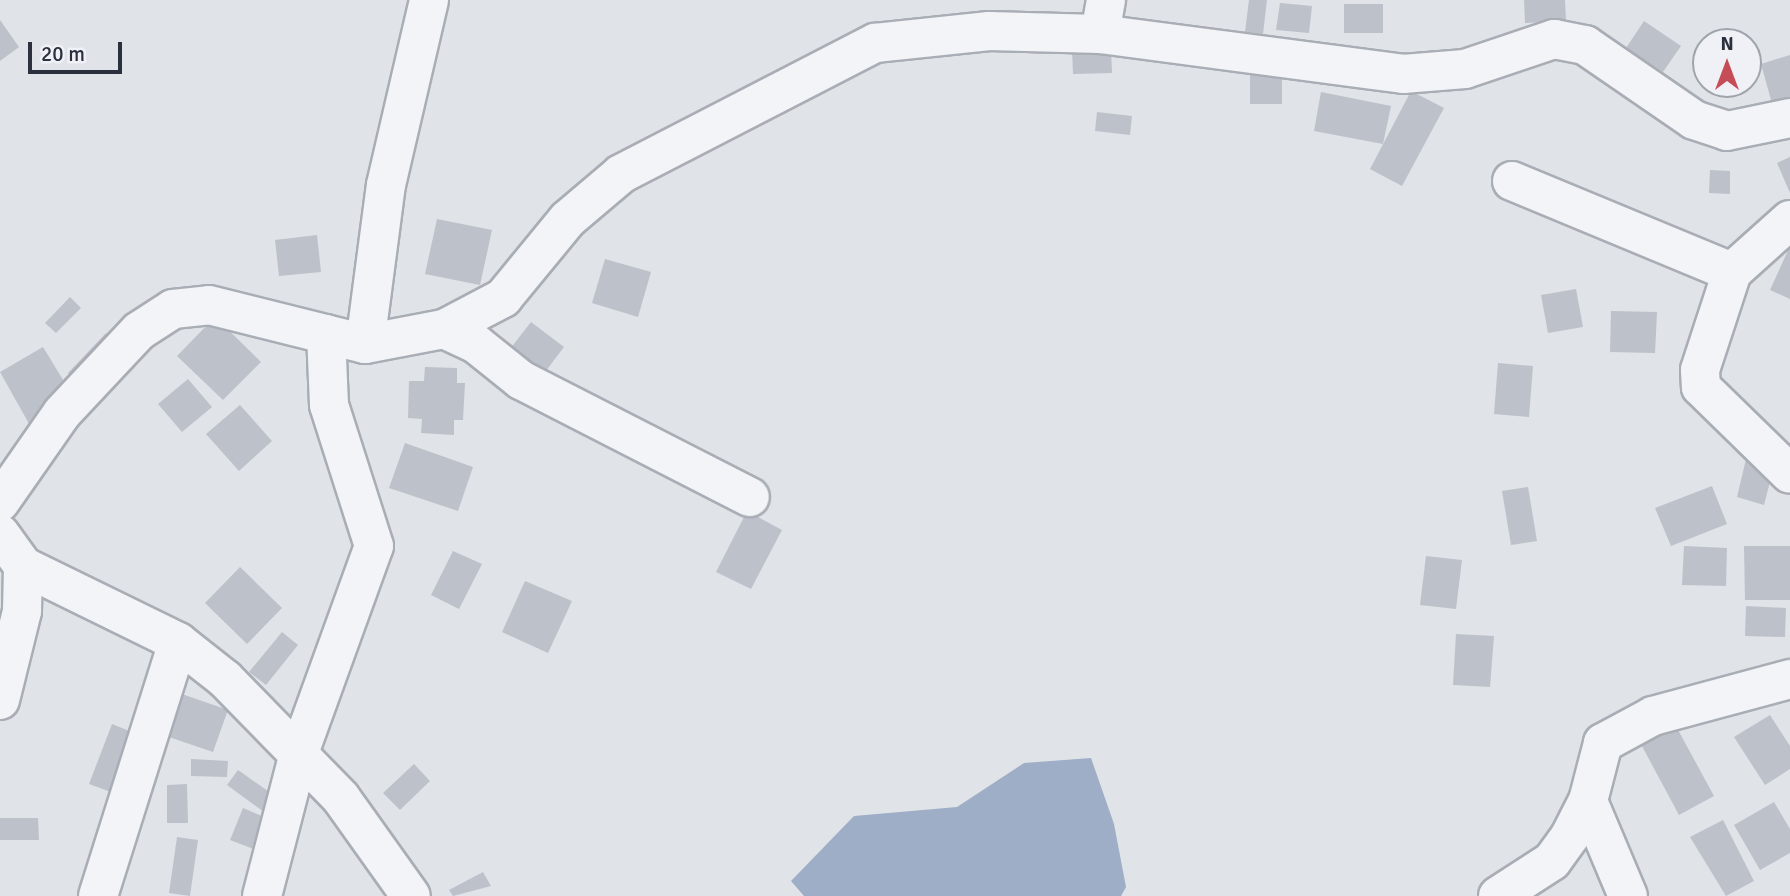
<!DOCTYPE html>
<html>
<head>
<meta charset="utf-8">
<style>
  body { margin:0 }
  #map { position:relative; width:1790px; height:896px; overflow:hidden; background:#e0e3e8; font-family:Signika,sans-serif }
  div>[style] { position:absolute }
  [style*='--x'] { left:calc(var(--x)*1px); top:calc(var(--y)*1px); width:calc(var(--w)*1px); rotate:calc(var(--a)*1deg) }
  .water>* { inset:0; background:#9daec6 }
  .building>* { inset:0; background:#bdc1ca }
  .roads { filter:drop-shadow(2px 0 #a9adb5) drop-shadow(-2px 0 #a9adb5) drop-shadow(0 2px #a9adb5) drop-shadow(0 -2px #a9adb5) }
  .minor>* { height:38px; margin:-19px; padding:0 19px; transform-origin:19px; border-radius:19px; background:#f2f4f7 }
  span { translate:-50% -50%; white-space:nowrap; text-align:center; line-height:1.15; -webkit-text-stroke:5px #eff1f6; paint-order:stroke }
  .north { position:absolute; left:1692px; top:28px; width:70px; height:70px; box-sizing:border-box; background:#eff1f6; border:2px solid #a0a4ac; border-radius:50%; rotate:0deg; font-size:19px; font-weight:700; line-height:28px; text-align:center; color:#2a303e }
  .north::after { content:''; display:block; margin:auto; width:24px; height:32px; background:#c54d57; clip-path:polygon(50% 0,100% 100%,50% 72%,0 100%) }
  .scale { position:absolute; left:28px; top:42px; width:94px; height:32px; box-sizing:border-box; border:4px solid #2a303e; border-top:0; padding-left:9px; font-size:21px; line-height:24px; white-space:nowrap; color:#2a303e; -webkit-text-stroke:5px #eff1f6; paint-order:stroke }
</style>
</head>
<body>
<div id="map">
  <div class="water">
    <div style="clip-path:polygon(1091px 758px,1114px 824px,1126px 887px,1121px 896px,804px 896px,791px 881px,854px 816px,957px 807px,1024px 763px)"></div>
  </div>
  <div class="building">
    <div style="clip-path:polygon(1249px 0,1267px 0,1263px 34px,1245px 32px)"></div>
    <div style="clip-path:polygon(1524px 0,1565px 0,1566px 21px,1525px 23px)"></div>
    <div style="clip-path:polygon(1280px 3px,1312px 6px,1309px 33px,1276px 30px)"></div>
    <div style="clip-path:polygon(1344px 4px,1383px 4px,1383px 33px,1344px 33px)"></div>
    <div style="clip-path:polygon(0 20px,19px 47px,0 61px)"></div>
    <div style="clip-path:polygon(1644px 21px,1681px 46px,1663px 72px,1626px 48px)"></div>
    <div style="clip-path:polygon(1072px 50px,1111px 50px,1112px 73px,1073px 74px)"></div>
    <div style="clip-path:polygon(1790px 55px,1790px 102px,1773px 107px,1761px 64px)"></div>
    <div style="clip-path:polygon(1250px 75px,1282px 75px,1282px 104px,1250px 104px)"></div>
    <div style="clip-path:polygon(1411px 91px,1444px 108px,1402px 186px,1370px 169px)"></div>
    <div style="clip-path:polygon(1321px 92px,1391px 106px,1383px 144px,1314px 131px)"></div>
    <div style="clip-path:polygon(1097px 112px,1132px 116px,1130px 135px,1095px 131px)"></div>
    <div style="clip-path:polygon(1790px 157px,1790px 193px,1777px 163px)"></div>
    <div style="clip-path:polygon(1710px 170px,1730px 171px,1730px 194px,1709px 193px)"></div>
    <div style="clip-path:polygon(437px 219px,492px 230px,480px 285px,425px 274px)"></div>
    <div style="clip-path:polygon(317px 235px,321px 272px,279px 276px,275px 240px)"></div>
    <div style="clip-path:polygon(1790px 246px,1790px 299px,1770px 290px)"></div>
    <div style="clip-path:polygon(605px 259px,651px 272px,638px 317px,592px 303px)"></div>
    <div style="clip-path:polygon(1576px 289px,1583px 327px,1548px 333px,1541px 295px)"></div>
    <div style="clip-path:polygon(70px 297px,81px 308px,56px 333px,45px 323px)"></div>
    <div style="clip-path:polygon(1611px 311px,1657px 312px,1655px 353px,1610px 352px)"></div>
    <div style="clip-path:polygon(215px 317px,261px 362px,223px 400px,177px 356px)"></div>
    <div style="clip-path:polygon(531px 322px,564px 347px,539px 380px,506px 354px)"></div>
    <div style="clip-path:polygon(106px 333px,121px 349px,83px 388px,68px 373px)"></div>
    <div style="clip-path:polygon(43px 347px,82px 411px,37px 438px,0 372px)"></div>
    <div style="clip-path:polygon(1498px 363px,1533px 366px,1529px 417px,1494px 414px)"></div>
    <div style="clip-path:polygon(425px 367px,457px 368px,457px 383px,465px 383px,463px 420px,454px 420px,454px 435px,421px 433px,422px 419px,408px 418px,409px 381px,424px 381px)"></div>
    <div style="clip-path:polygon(188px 379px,212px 407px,182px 432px,158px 404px)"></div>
    <div style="clip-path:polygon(240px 405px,272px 441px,239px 471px,206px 434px)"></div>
    <div style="clip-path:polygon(405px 443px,473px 467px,458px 511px,389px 488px)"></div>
    <div style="clip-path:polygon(1746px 459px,1774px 466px,1764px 505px,1737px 497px)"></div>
    <div style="clip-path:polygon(1712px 486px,1727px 524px,1671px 546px,1655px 508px)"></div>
    <div style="clip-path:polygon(1528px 487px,1537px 541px,1511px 545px,1502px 491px)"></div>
    <div style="clip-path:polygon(747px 511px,782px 530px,751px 589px,716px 572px)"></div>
    <div style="clip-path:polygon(1684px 546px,1727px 548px,1726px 586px,1682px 585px)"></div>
    <div style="clip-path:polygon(1744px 546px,1790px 546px,1790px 600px,1745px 600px)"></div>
    <div style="clip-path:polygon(453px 551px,482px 564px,459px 609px,431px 595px)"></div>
    <div style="clip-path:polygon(1426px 556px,1462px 560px,1456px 609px,1420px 605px)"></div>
    <div style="clip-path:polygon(240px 567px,282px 608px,247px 644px,205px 603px)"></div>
    <div style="clip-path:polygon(525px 581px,572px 601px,548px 653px,502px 632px)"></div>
    <div style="clip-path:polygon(1746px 606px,1786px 608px,1785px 637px,1745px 636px)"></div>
    <div style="clip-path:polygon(282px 632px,298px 645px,266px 685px,249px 672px)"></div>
    <div style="clip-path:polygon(1456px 634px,1494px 636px,1490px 687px,1453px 685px)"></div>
    <div style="clip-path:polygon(179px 693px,228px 710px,213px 752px,163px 735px)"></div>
    <div style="clip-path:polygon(1770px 715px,1790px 746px,1790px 769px,1765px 785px,1734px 737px)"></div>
    <div style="clip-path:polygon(1671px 717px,1714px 796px,1679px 815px,1636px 735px)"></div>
    <div style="clip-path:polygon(112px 724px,142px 736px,119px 795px,89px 784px)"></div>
    <div style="clip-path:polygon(191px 759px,228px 761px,227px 777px,191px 776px)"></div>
    <div style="clip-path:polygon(414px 764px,430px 781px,400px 810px,383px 793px)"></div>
    <div style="clip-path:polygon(238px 770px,275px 796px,264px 812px,227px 785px)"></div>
    <div style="clip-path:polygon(187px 784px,188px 823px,167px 823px,167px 785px)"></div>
    <div style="clip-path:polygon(1774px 802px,1790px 829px,1790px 853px,1760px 870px,1734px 825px)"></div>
    <div style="clip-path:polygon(243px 808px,269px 819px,256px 850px,230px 840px)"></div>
    <div style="clip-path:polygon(0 818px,38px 818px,39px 840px,0 840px)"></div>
    <div style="clip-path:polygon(1723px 820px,1754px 881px,1726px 896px,1690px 837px)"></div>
    <div style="clip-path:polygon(177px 837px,198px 840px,190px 896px,169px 893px)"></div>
    <div style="clip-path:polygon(483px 872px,491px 886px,453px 896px,449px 890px)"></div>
  </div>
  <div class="roads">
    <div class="minor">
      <div style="--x:1100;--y:34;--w:35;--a:-80"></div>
      <div style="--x:1512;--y:181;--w:238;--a:22.5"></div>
      <div style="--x:1732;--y:272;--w:78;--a:-41.9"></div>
      <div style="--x:1732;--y:272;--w:103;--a:108.1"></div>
      <div style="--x:1700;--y:370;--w:17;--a:87"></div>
      <div style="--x:1701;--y:387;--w:124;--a:44.3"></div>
      <div style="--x:444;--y:329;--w:35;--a:25"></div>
      <div style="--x:476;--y:344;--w:58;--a:38.7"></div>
      <div style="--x:521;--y:380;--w:257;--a:27.1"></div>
      <div style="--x:365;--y:344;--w:160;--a:-82.5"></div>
      <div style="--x:386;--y:185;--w:190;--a:-76.9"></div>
      <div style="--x:0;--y:502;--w:108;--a:-55.1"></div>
      <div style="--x:62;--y:413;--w:112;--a:-46.8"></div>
      <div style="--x:139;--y:331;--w:40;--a:-32.9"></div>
      <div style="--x:173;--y:309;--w:36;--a:-6"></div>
      <div style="--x:209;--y:305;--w:161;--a:14"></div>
      <div style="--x:365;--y:344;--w:80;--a:-10.8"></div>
      <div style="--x:444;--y:329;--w:67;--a:-27.7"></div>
      <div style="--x:503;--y:298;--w:102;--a:-50.6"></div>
      <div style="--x:568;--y:219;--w:70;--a:-40.3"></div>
      <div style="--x:621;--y:174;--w:286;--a:-27.3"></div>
      <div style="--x:875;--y:43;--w:115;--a:-6"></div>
      <div style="--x:989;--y:31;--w:111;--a:1.5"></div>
      <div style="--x:1100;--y:34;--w:306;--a:7.5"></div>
      <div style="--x:1403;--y:74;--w:62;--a:-4.6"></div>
      <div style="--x:1465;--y:69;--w:94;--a:-18.6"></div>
      <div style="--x:1554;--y:39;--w:32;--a:11"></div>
      <div style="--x:1585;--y:45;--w:132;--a:34.5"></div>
      <div style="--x:1694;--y:120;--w:35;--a:18"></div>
      <div style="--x:1727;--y:131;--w:64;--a:-11.7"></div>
      <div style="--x:0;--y:534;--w:39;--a:54"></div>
      <div style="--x:23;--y:566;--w:173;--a:26.1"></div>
      <div style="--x:178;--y:642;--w:60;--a:38.2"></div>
      <div style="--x:225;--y:679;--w:166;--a:45.7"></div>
      <div style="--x:341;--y:798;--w:120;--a:54.5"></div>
      <div style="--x:0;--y:700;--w:92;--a:-76.1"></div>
      <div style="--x:22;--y:611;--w:45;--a:-88.7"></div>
      <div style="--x:1588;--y:801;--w:103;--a:67.2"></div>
      <div style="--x:98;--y:896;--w:266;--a:-72.5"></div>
      <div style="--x:262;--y:896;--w:148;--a:-75.5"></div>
      <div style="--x:299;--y:753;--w:220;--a:-70.1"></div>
      <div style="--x:374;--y:546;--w:148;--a:-107.7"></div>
      <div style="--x:329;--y:405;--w:71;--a:-92.4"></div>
      <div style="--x:1498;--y:896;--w:64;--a:-32.9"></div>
      <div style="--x:1552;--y:861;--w:31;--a:-54"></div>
      <div style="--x:1570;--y:836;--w:39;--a:-63"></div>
      <div style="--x:1588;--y:801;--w:60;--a:-75.5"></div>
      <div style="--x:1603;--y:743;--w:57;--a:-28.4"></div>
      <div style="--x:1653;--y:716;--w:142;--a:-15.1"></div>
    </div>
  </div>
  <div class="north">N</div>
  <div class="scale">20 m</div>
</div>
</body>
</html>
